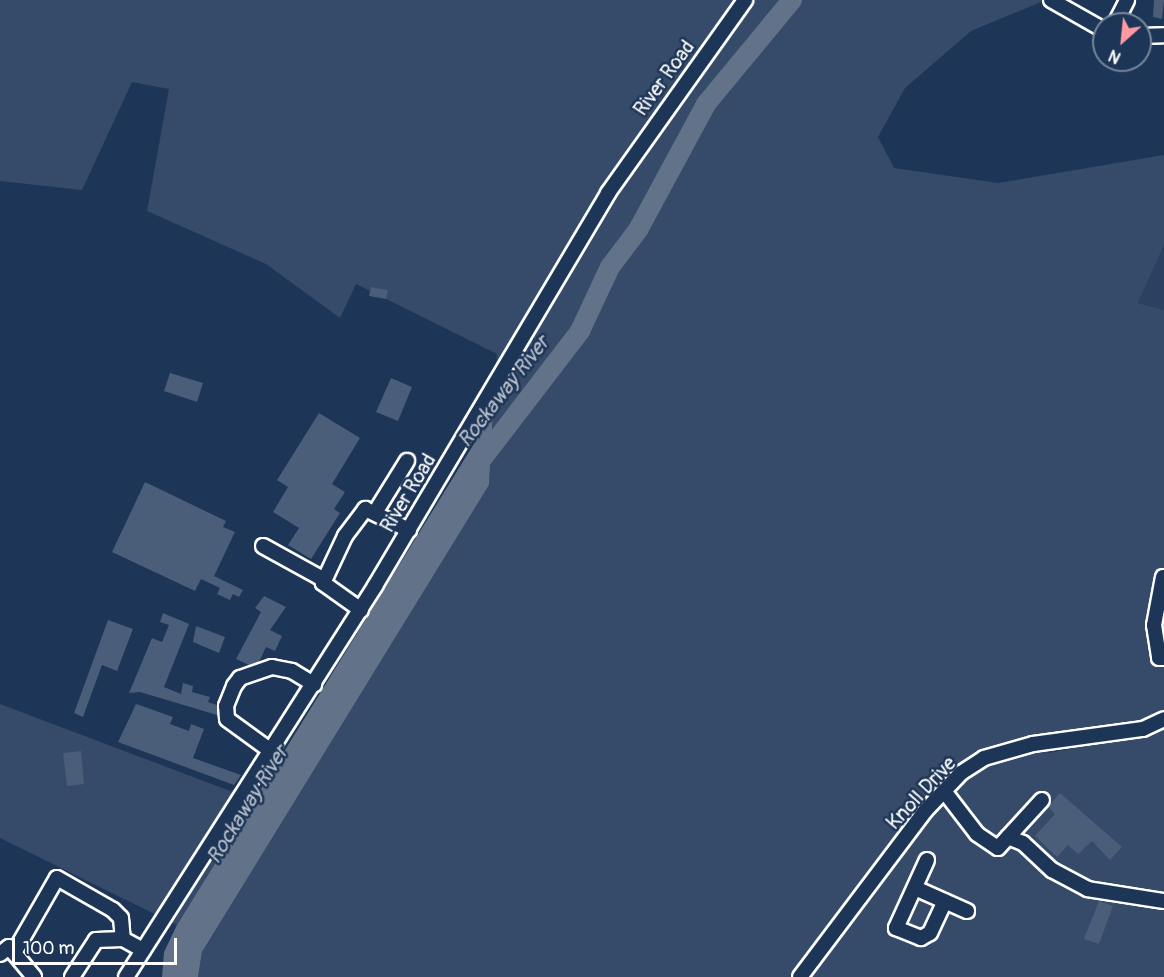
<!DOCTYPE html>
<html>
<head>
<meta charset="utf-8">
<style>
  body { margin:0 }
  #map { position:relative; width:1164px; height:977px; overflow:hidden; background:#1d3557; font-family:Pangolin,sans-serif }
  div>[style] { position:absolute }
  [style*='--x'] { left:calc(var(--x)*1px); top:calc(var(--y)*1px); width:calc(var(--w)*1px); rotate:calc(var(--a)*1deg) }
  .built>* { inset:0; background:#2a4161 }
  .green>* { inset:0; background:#364b69 }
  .water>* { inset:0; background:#617289 }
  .river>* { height:20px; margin:-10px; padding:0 10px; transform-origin:10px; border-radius:10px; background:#617289 }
  .building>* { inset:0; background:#4a5d79 }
  .roads { filter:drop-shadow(2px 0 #fff) drop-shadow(-2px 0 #fff) drop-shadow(0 2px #fff) drop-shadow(0 -2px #fff) }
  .minor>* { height:14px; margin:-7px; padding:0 7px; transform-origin:7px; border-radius:7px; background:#1d3557 }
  span { translate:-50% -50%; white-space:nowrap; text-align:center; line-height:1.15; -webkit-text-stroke:5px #1d3557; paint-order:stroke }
  .street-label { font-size:20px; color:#fff }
  .water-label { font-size:21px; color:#b8c0ca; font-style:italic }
  .north { position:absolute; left:1092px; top:12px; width:60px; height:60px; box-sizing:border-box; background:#1d3557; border:2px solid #77869a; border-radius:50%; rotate:207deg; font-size:16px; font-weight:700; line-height:24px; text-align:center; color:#fff }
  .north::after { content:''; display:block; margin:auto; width:21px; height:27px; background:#ff9aa2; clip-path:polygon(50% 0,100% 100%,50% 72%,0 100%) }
  .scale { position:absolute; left:12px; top:938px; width:165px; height:27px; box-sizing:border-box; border:3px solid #fff; border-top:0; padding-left:8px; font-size:18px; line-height:21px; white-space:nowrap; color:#fff; -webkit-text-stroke:4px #1d3557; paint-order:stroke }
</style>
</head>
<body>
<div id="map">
  <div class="built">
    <div style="clip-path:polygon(1164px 245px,1164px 310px,1138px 303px)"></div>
  </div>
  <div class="green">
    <div style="clip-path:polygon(0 0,1046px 0,971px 31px,905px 88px,878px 137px,894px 168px,998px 183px,1164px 155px,1164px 245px,1138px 303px,1164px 310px,1164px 716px,1043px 754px,1145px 735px,1164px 723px,1164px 977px,198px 977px,202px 952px,489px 485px,497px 354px,356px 284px,340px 318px,266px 264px,147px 211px,169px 89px,132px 82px,82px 190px,0 181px)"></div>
    <div style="clip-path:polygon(0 704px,254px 800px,177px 925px,0 838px)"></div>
  </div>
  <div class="water">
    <div style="clip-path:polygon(493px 413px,489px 485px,202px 952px,198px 977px,162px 977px,164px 952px,177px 925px)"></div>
  </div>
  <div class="river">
    <div style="--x:475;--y:468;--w:173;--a:-52.5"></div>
    <div style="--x:580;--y:331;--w:71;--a:-64.9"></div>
    <div style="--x:610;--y:267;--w:46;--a:-52.9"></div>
    <div style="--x:638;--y:230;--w:143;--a:-61.6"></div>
    <div style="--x:706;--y:104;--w:135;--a:-50.4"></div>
  </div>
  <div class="building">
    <div style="clip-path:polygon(1154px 0,1164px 0,1162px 19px,1153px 17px)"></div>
    <div style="clip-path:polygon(371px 287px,388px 290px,386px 299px,369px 296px)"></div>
    <div style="clip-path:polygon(170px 373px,203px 383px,197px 402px,164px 391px)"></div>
    <div style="clip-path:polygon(391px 378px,412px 387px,398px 421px,376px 412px)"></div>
    <div style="clip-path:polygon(319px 413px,360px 438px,332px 484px,345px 492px,334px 509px,340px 513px,311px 559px,288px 545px,299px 528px,273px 512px,288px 487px,277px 480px)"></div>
    <div style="clip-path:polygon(145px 482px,226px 521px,223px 527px,235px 532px,214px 576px,243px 590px,239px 597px,233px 594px,230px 600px,217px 594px,220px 588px,201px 579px,195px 591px,112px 552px)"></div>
    <div style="clip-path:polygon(264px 596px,286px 607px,270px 630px,282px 636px,275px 651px,266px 647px,259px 662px,249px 665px,236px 659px,261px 612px,255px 608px)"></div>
    <div style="clip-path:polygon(163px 613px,189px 624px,164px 687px,181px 694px,183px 683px,193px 686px,192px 692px,210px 697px,208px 702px,217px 705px,217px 715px,140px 692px,129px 693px,152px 638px,162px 642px,169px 625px,160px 622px)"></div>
    <div style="clip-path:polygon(108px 620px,133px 629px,117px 671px,102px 665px,83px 717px,74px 713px)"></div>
    <div style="clip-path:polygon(196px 626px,225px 637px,219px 653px,193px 642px)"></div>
    <div style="clip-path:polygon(136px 704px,173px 717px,170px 724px,189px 731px,191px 724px,204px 729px,193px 758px,241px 775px,234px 785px,118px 742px)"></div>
    <div style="clip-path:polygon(81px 751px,84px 784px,67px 786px,63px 753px)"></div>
    <div style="clip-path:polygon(1060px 793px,1122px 847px,1110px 860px,1092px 841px,1078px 854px,1068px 845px,1057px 857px,1035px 836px,1055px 814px,1048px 807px)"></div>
    <div style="clip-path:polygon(1099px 901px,1113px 906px,1099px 944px,1084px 939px)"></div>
  </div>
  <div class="roads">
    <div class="minor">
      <div style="--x:1051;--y:0;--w:61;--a:29.5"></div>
      <div style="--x:1115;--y:24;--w:27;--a:-63"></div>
      <div style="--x:1140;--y:36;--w:24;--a:-2"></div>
      <div style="--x:376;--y:511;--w:59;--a:-58.2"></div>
      <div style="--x:263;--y:546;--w:68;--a:28.8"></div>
      <div style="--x:1163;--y:577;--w:49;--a:100.6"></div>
      <div style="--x:1154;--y:625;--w:33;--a:81"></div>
      <div style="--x:1159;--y:658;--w:5;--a:0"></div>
      <div style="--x:361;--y:610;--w:47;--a:-144.6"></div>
      <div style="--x:323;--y:583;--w:52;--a:-64.9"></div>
      <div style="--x:345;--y:536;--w:34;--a:-53"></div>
      <div style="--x:365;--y:509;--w:49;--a:25.5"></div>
      <div style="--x:271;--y:751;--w:54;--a:-144"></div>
      <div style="--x:227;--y:719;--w:13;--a:-94"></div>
      <div style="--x:226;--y:706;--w:22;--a:-68"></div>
      <div style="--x:234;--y:686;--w:10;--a:-53"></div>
      <div style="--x:240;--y:678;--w:34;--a:-19"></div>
      <div style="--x:272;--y:667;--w:20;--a:11"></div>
      <div style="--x:292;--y:671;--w:26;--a:31"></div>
      <div style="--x:944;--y:791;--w:54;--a:52.5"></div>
      <div style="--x:977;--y:834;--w:25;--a:34"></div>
      <div style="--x:998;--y:848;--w:65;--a:-47.5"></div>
      <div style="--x:1008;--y:837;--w:16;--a:22"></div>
      <div style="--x:1023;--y:843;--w:40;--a:43"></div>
      <div style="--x:1052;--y:870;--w:40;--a:28"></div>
      <div style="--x:1087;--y:889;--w:78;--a:8.9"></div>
      <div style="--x:927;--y:860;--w:75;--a:114.5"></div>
      <div style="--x:896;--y:928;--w:27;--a:22"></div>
      <div style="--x:921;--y:938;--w:10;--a:-29"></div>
      <div style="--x:930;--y:933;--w:35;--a:-65"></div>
      <div style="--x:915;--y:888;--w:57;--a:23.9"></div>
      <div style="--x:14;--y:953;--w:86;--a:-60.2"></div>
      <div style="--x:57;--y:878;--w:64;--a:29.7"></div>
      <div style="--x:113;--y:910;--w:11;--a:45"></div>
      <div style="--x:121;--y:918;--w:21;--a:85"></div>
      <div style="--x:0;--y:954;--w:11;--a:-38"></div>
      <div style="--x:9;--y:947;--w:39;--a:50"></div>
      <div style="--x:72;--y:977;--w:44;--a:-57"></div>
      <div style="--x:96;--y:940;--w:27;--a:-2"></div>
      <div style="--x:123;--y:939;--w:23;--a:29"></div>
      <div style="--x:126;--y:977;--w:464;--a:-57.5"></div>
      <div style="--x:375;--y:586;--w:457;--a:-59.3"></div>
      <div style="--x:608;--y:193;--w:237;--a:-54.6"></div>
      <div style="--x:800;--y:977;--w:208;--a:-53"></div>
      <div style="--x:925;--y:811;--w:52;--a:-46.5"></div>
      <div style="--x:961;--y:773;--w:27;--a:-33"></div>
      <div style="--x:984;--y:758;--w:51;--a:-15.9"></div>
      <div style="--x:1033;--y:744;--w:111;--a:-7.8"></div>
      <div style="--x:1143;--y:729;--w:23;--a:-25"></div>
    </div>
  </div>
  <div class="street-label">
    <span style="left:664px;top:78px;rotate:-54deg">River Road</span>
    <span style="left:408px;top:493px;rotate:-59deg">River Road</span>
    <span style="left:921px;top:793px;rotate:-47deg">Knoll Drive</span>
  </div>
  <div class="water-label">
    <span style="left:504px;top:392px;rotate:-52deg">Rockaway River</span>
    <span style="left:248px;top:805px;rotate:-58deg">Rockaway River</span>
  </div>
  <div class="north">N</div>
  <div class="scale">100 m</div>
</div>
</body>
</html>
